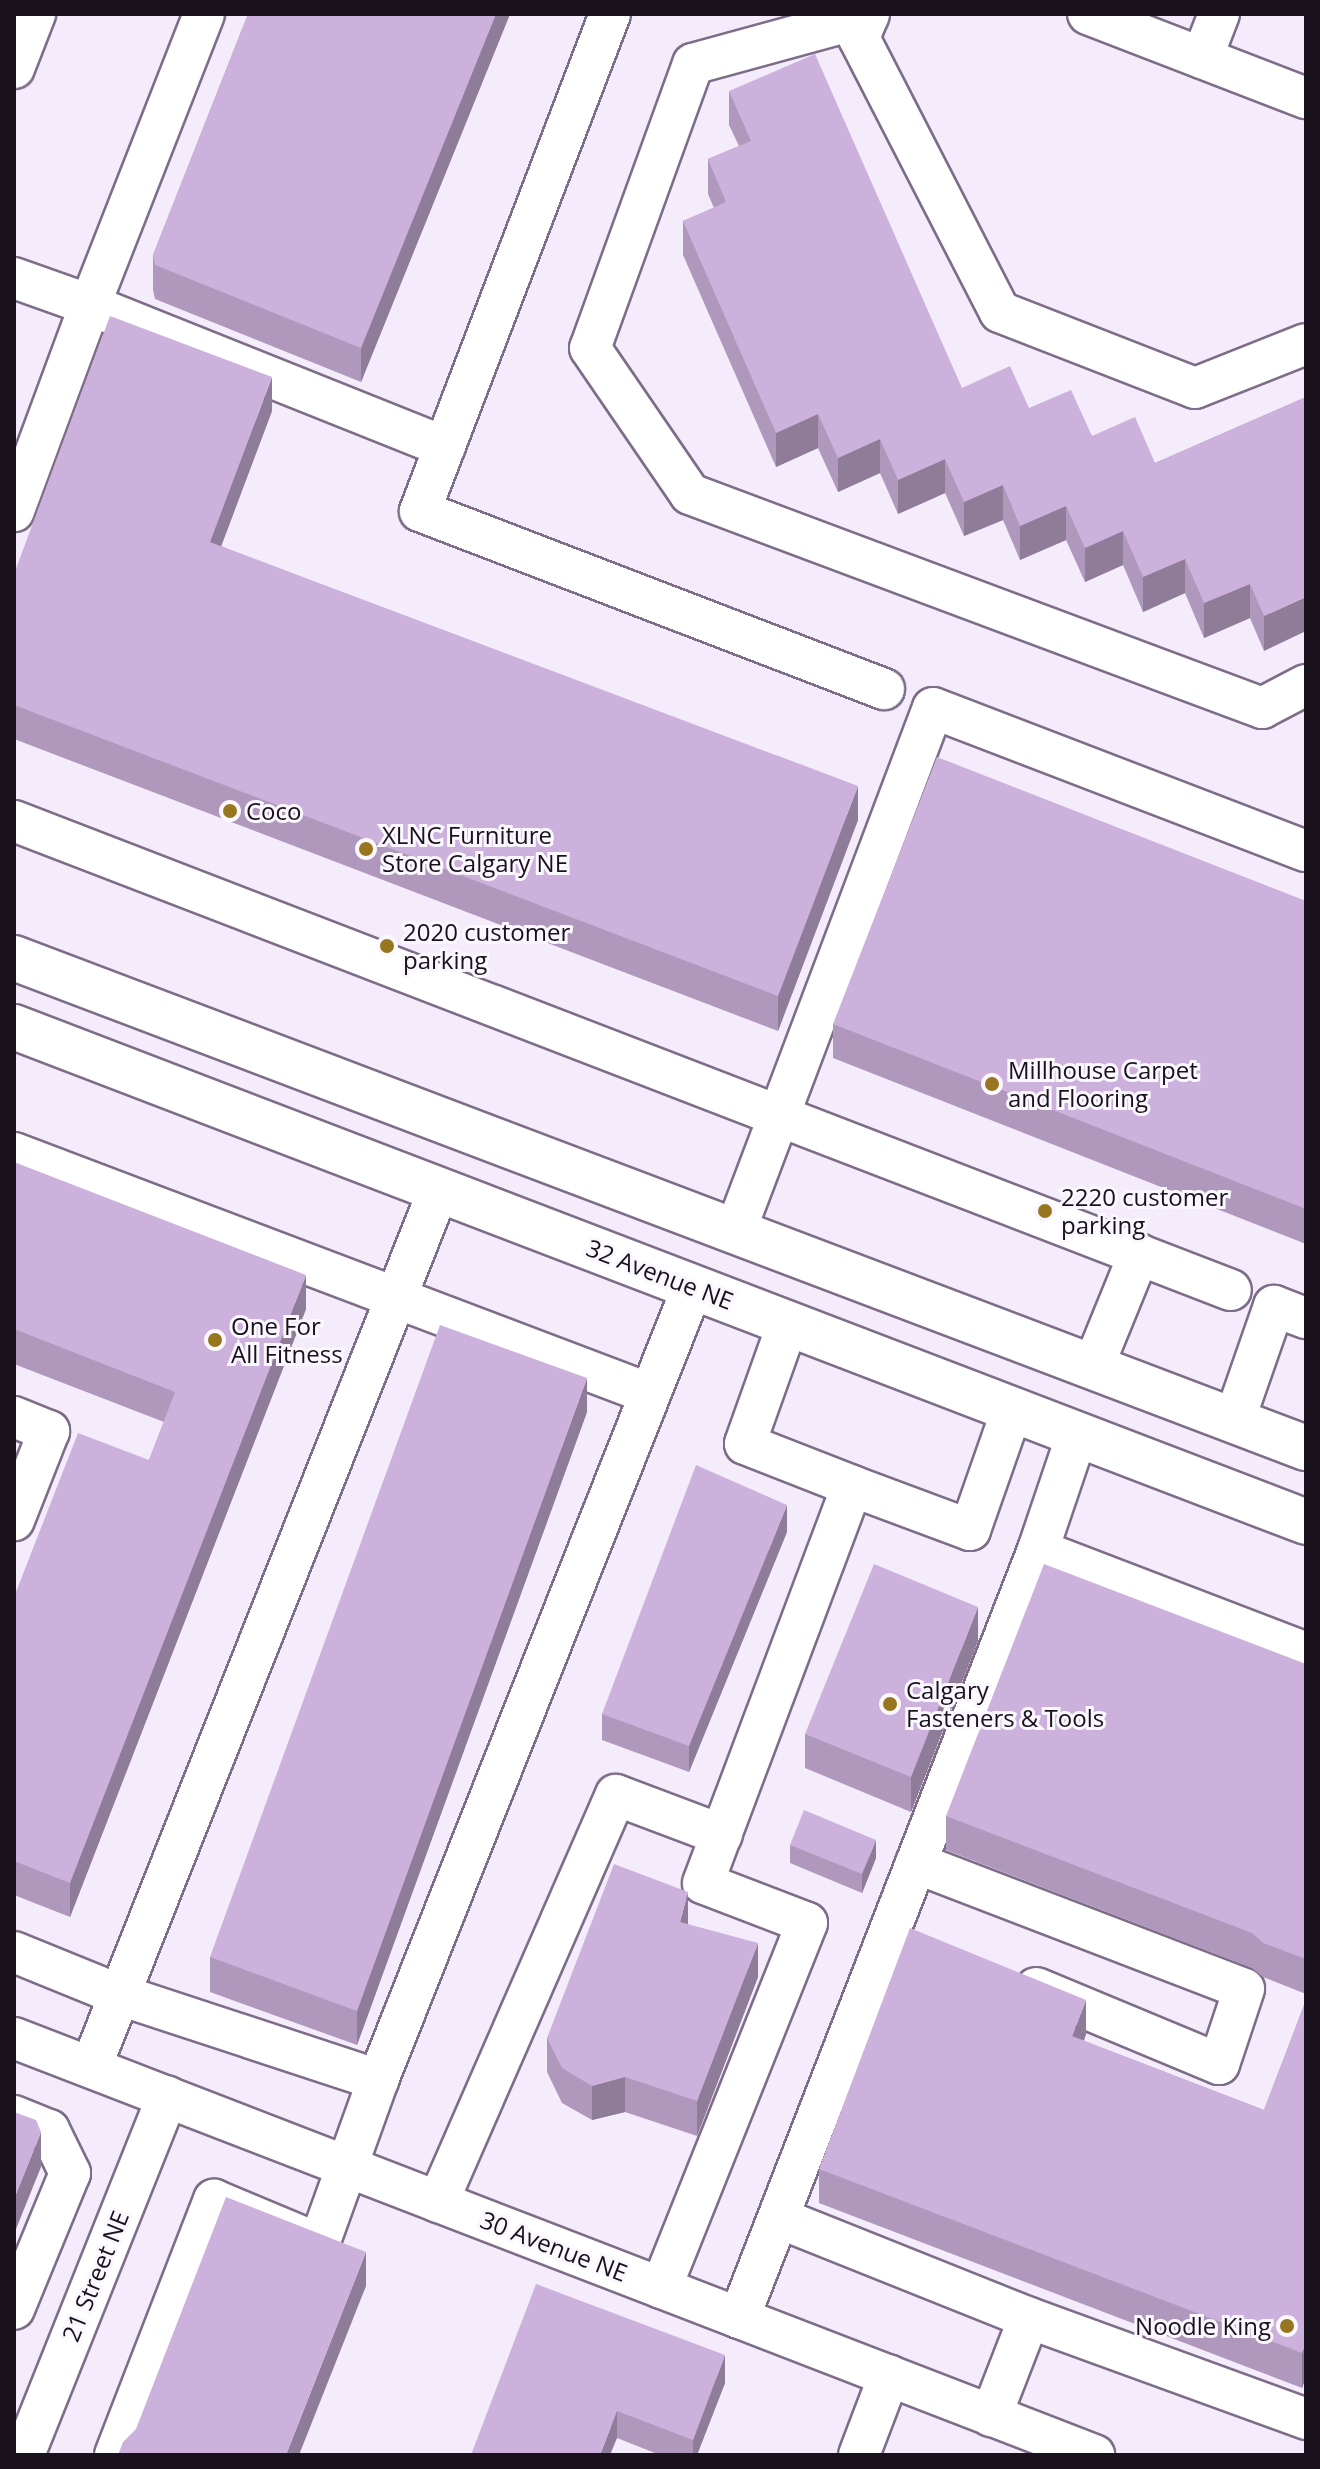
<!DOCTYPE html>
<html>
<head>
<meta charset="utf-8">
<style>
  body { margin:0 }
  #map { position:relative; width:1320px; height:2469px; overflow:hidden; background:#fbf7fe; font-family:"Open Sans",sans-serif }
  div>[style] { position:absolute }
  [style*='--x'] { left:calc(var(--x)*1px); top:calc(var(--y)*1px); width:calc(var(--w)*1px); rotate:calc(var(--a)*1deg) }
  .built>* { inset:0; background:#f5ecfb }
  .roads { filter:drop-shadow(2px 0 #7e6d88) drop-shadow(-2px 0 #7e6d88) drop-shadow(0 2px #7e6d88) drop-shadow(0 -2px #7e6d88) }
  .minor>* { height:40px; margin:-20px; padding:0 20px; transform-origin:20px; border-radius:20px; background:#fff }
  .major>* { height:44px; margin:-22px; padding:0 22px; transform-origin:22px; border-radius:22px; background:#fff }
  .wall>* { inset:0; background:#af98bc }
  .shaded-wall>* { inset:0; background:#8e7c99 }
  .building>* { inset:0; background:#cbb1db }
  .dots>* { width:22px; height:22px; translate:-50% -50%; box-sizing:border-box; border:4px solid #fbf7fe; border-radius:50% }
  span { translate:-50% -50%; white-space:nowrap; text-align:center; line-height:1.15; -webkit-text-stroke:6px #fbf7fe; paint-order:stroke }
  .poi-label { font-size:24px; color:#19121d }
  .left { translate:0 -50%; text-align:left }
  .right { translate:-100% -50%; text-align:right }
  .street-label { font-size:24px; color:#19121d }
  .frame { position:absolute; inset:0; border:16px solid #19121d; pointer-events:none }
</style>
</head>
<body>
<div id="map">
  <div class="built">
    <div style="clip-path:polygon(14px 14px,1306px 14px,1306px 2455px,14px 2455px)"></div>
  </div>
  <div class="roads">
    <div class="minor">
      <div style="--x:204;--y:14;--w:313;--a:111.4"></div>
      <div style="--x:90;--y:305;--w:382;--a:21.8"></div>
      <div style="--x:610;--y:14;--w:532;--a:110.92"></div>
      <div style="--x:420;--y:511;--w:497;--a:21"></div>
      <div style="--x:869;--y:14;--w:26;--a:113"></div>
      <div style="--x:859;--y:38;--w:308;--a:62.8"></div>
      <div style="--x:1000;--y:312;--w:209;--a:21.3"></div>
      <div style="--x:1195;--y:388;--w:119;--a:-21.6"></div>
      <div style="--x:1088;--y:14;--w:234;--a:21.1"></div>
      <div style="--x:868;--y:16;--w:181;--a:164.7"></div>
      <div style="--x:693;--y:64;--w:302;--a:109.9"></div>
      <div style="--x:590;--y:348;--w:177;--a:55.6"></div>
      <div style="--x:690;--y:494;--w:611;--a:20.51"></div>
      <div style="--x:1262;--y:708;--w:50;--a:-27.6"></div>
      <div style="--x:1202;--y:58;--w:47;--a:-68.9"></div>
      <div style="--x:14;--y:68;--w:58;--a:-68.7"></div>
      <div style="--x:14;--y:278;--w:81;--a:19.6"></div>
      <div style="--x:90;--y:305;--w:220;--a:110.3"></div>
      <div style="--x:14;--y:821;--w:1304;--a:21.08"></div>
      <div style="--x:14;--y:1153;--w:680;--a:20.75"></div>
      <div style="--x:735;--y:1232;--w:560;--a:-69.3"></div>
      <div style="--x:933;--y:708;--w:399;--a:21"></div>
      <div style="--x:788;--y:1323;--w:128;--a:109.6"></div>
      <div style="--x:745;--y:1444;--w:115;--a:21.4"></div>
      <div style="--x:1093;--y:1367;--w:122;--a:-67.8"></div>
      <div style="--x:14;--y:1417;--w:38;--a:22"></div>
      <div style="--x:49;--y:1431;--w:96;--a:111.5"></div>
      <div style="--x:1234;--y:1421;--w:122;--a:-70.8"></div>
      <div style="--x:1274;--y:1306;--w:34;--a:21"></div>
      <div style="--x:1038;--y:1550;--w:287;--a:21"></div>
      <div style="--x:916;--y:1863;--w:351;--a:21"></div>
      <div style="--x:1244;--y:1989;--w:79;--a:108.4"></div>
      <div style="--x:1219;--y:2064;--w:198;--a:-157.4"></div>
      <div style="--x:14;--y:1952;--w:114;--a:22.1"></div>
      <div style="--x:120;--y:1995;--w:272;--a:18.2"></div>
      <div style="--x:14;--y:2038;--w:1158;--a:21.11"></div>
      <div style="--x:91;--y:2067;--w:944;--a:-68.38"></div>
      <div style="--x:14;--y:2116;--w:38;--a:22"></div>
      <div style="--x:49;--y:2130;--w:48;--a:64"></div>
      <div style="--x:70;--y:2173;--w:147;--a:112.4"></div>
      <div style="--x:438;--y:2202;--w:444;--a:-66.4"></div>
      <div style="--x:616;--y:1795;--w:113;--a:20.7"></div>
      <div style="--x:779;--y:2218;--w:269;--a:21.8"></div>
      <div style="--x:1029;--y:2318;--w:295;--a:20"></div>
      <div style="--x:661;--y:2288;--w:393;--a:-68.2"></div>
      <div style="--x:807;--y:1923;--w:111;--a:-159"></div>
      <div style="--x:703;--y:1883;--w:424;--a:-69.4"></div>
      <div style="--x:852;--y:1486;--w:126;--a:20.4"></div>
      <div style="--x:970;--y:1530;--w:127;--a:-70.7"></div>
      <div style="--x:739;--y:2318;--w:824;--a:-68.73"></div>
      <div style="--x:1038;--y:1550;--w:121;--a:-71.3"></div>
      <div style="--x:991;--y:2416;--w:105;--a:-68.8"></div>
      <div style="--x:24;--y:2455;--w:386;--a:-68.2"></div>
      <div style="--x:115;--y:2455;--w:274;--a:-68.8"></div>
      <div style="--x:214;--y:2200;--w:114;--a:22.7"></div>
      <div style="--x:319;--y:2244;--w:174;--a:-70.2"></div>
      <div style="--x:378;--y:2080;--w:854;--a:-68.36"></div>
      <div style="--x:859;--y:2455;--w:85;--a:-69.2"></div>
    </div>
    <div class="major">
      <div style="--x:14;--y:958;--w:1382;--a:20.77"></div>
      <div style="--x:14;--y:1027;--w:1384;--a:20.96"></div>
    </div>
  </div>
  <div class="wall">
    <div style="clip-path:polygon(248px 14px,510px 14px,361px 382px,155px 299px,153px 290px,153px 255px)"></div>
    <div style="clip-path:polygon(729px 91px,962px 388px,1029px 408px,1155px 463px,1306px 397px,1264px 651px,1250px 618px,1204px 638px,1185px 593px,1143px 612px,1123px 565px,1085px 582px,1066px 540px,1020px 560px,1003px 520px,964px 536px,945px 493px,898px 514px,880px 473px,838px 492px,818px 448px,776px 467px,683px 255px,683px 221px,714px 208px,708px 194px,708px 159px,739px 146px,729px 125px)"></div>
    <div style="clip-path:polygon(272px 411px,221px 546px,858px 820px,778px 1031px,14px 739px,14px 574px)"></div>
    <div style="clip-path:polygon(1306px 901px,1306px 1244px,833px 1058px,833px 1024px)"></div>
    <div style="clip-path:polygon(14px 1162px,306px 1309px,70px 1917px,14px 1895px,14px 1597px,149px 1460px,164px 1422px,14px 1364px)"></div>
    <div style="clip-path:polygon(587px 1412px,357px 2045px,210px 1992px,210px 1957px)"></div>
    <div style="clip-path:polygon(787px 1532px,689px 1772px,602px 1740px,602px 1714px)"></div>
    <div style="clip-path:polygon(978px 1641px,911px 1812px,805px 1768px,805px 1734px)"></div>
    <div style="clip-path:polygon(1306px 1664px,1306px 1994px,1263px 1977px,1252px 1968px,946px 1850px,946px 1816px)"></div>
    <div style="clip-path:polygon(790px 1845px,876px 1858px,862px 1893px,790px 1863px)"></div>
    <div style="clip-path:polygon(688px 1924px,758px 1977px,697px 2136px,625px 2112px,592px 2120px,562px 2103px,547px 2072px,547px 2038px)"></div>
    <div style="clip-path:polygon(1306px 2000px,1306px 2377px,1302px 2388px,819px 2203px,819px 2169px,1086px 2034px,1084px 2041px,1264px 2110px)"></div>
    <div style="clip-path:polygon(536px 2284px,725px 2383px,697px 2455px,660px 2455px,617px 2438px)"></div>
  </div>
  <div class="shaded-wall">
    <div style="clip-path:polygon(496px 14px,510px 14px,361px 382px,361px 348px)"></div>
    <div style="clip-path:polygon(272px 377px,272px 411px,210px 576px,210px 542px)"></div>
    <div style="clip-path:polygon(818px 414px,818px 448px,776px 467px,776px 433px)"></div>
    <div style="clip-path:polygon(880px 439px,880px 473px,838px 492px,838px 458px)"></div>
    <div style="clip-path:polygon(945px 459px,945px 493px,898px 514px,898px 480px)"></div>
    <div style="clip-path:polygon(1003px 485px,1003px 520px,964px 536px,964px 502px)"></div>
    <div style="clip-path:polygon(1066px 506px,1066px 540px,1020px 560px,1020px 526px)"></div>
    <div style="clip-path:polygon(1123px 531px,1123px 565px,1085px 582px,1085px 548px)"></div>
    <div style="clip-path:polygon(1185px 559px,1185px 593px,1143px 612px,1143px 577px)"></div>
    <div style="clip-path:polygon(1250px 584px,1250px 618px,1204px 638px,1204px 603px)"></div>
    <div style="clip-path:polygon(1306px 597px,1306px 631px,1264px 651px,1264px 616px)"></div>
    <div style="clip-path:polygon(858px 786px,858px 820px,778px 1031px,778px 996px)"></div>
    <div style="clip-path:polygon(306px 1275px,306px 1309px,70px 1917px,70px 1883px)"></div>
    <div style="clip-path:polygon(587px 1378px,587px 1412px,357px 2045px,357px 2011px)"></div>
    <div style="clip-path:polygon(787px 1505px,787px 1532px,689px 1772px,689px 1746px)"></div>
    <div style="clip-path:polygon(978px 1607px,978px 1641px,911px 1812px,911px 1777px)"></div>
    <div style="clip-path:polygon(876px 1840px,876px 1858px,862px 1893px,862px 1874px)"></div>
    <div style="clip-path:polygon(688px 1892px,688px 1927px,680px 1922px)"></div>
    <div style="clip-path:polygon(758px 1943px,758px 1977px,697px 2136px,697px 2101px)"></div>
    <div style="clip-path:polygon(1086px 2000px,1086px 2034px,1072px 2071px,1072px 2036px)"></div>
    <div style="clip-path:polygon(625px 2077px,625px 2112px,592px 2120px,592px 2086px)"></div>
    <div style="clip-path:polygon(41px 2132px,41px 2167px,14px 2234px,14px 2199px)"></div>
    <div style="clip-path:polygon(366px 2252px,366px 2286px,299px 2455px,286px 2455px)"></div>
    <div style="clip-path:polygon(1306px 2343px,1306px 2377px,1302px 2388px,1302px 2353px)"></div>
    <div style="clip-path:polygon(725px 2355px,725px 2383px,697px 2455px,693px 2455px,693px 2440px)"></div>
    <div style="clip-path:polygon(617px 2411px,617px 2438px,610px 2455px,600px 2455px)"></div>
  </div>
  <div class="building">
    <div style="clip-path:polygon(248px 14px,496px 14px,361px 348px,155px 265px,153px 255px)"></div>
    <div style="clip-path:polygon(815px 54px,962px 388px,1010px 366px,1029px 408px,1071px 390px,1092px 436px,1135px 417px,1155px 463px,1306px 397px,1306px 597px,1264px 616px,1250px 584px,1204px 603px,1185px 559px,1143px 577px,1123px 531px,1085px 548px,1066px 506px,1020px 526px,1003px 485px,964px 502px,945px 459px,898px 480px,880px 439px,838px 458px,818px 414px,776px 433px,683px 221px,726px 202px,708px 159px,751px 141px,729px 91px)"></div>
    <div style="clip-path:polygon(110px 316px,272px 377px,210px 542px,858px 786px,778px 996px,14px 705px,14px 574px)"></div>
    <div style="clip-path:polygon(937px 757px,1306px 901px,1306px 1209px,833px 1024px)"></div>
    <div style="clip-path:polygon(14px 1162px,306px 1275px,70px 1883px,14px 1861px,14px 1597px,78px 1433px,149px 1460px,175px 1392px,14px 1329px)"></div>
    <div style="clip-path:polygon(440px 1325px,587px 1378px,357px 2011px,210px 1957px)"></div>
    <div style="clip-path:polygon(696px 1465px,787px 1505px,689px 1746px,602px 1714px)"></div>
    <div style="clip-path:polygon(874px 1564px,978px 1607px,911px 1777px,805px 1734px)"></div>
    <div style="clip-path:polygon(1044px 1564px,1306px 1664px,1306px 1959px,1263px 1943px,1252px 1933px,946px 1816px)"></div>
    <div style="clip-path:polygon(804px 1810px,876px 1840px,862px 1874px,790px 1845px)"></div>
    <div style="clip-path:polygon(614px 1864px,688px 1892px,680px 1922px,758px 1943px,697px 2101px,625px 2077px,592px 2086px,562px 2068px,547px 2038px)"></div>
    <div style="clip-path:polygon(910px 1928px,1086px 2000px,1072px 2036px,1264px 2110px,1306px 2000px,1306px 2343px,1302px 2353px,819px 2169px)"></div>
    <div style="clip-path:polygon(14px 2112px,36px 2120px,41px 2132px,14px 2199px)"></div>
    <div style="clip-path:polygon(226px 2197px,366px 2252px,286px 2455px,118px 2455px,123px 2442px,136px 2429px)"></div>
    <div style="clip-path:polygon(536px 2284px,725px 2355px,693px 2440px,617px 2411px,600px 2455px,471px 2455px)"></div>
  </div>
  <div class="dots">
    <div style="left:230px;top:811px;background:#97761f"></div>
    <div style="left:366px;top:849px;background:#97761f"></div>
    <div style="left:387px;top:946px;background:#97761f"></div>
    <div style="left:992px;top:1084px;background:#97761f"></div>
    <div style="left:1045px;top:1211px;background:#97761f"></div>
    <div style="left:215px;top:1340px;background:#97761f"></div>
    <div style="left:890px;top:1704px;background:#97761f"></div>
    <div style="left:1287px;top:2326px;background:#97761f"></div>
  </div>
  <div class="poi-label">
    <span class="left" style="left:246px;top:811px">Coco</span>
    <span class="left" style="left:382px;top:849px">XLNC Furniture<br>Store Calgary NE</span>
    <span class="left" style="left:403px;top:946px">2020 customer<br>parking</span>
    <span class="left" style="left:1008px;top:1084px">Millhouse Carpet<br>and Flooring</span>
    <span class="left" style="left:1061px;top:1211px">2220 customer<br>parking</span>
    <span class="left" style="left:231px;top:1340px">One For<br>All Fitness</span>
    <span class="left" style="left:906px;top:1704px">Calgary<br>Fasteners &amp; Tools</span>
    <span class="right" style="left:1271px;top:2326px">Noodle King</span>
  </div>
  <div class="street-label">
    <span style="left:660px;top:1274px;rotate:21deg">32 Avenue NE</span>
    <span style="left:554px;top:2246px;rotate:21deg">30 Avenue NE</span>
    <span style="left:95px;top:2276px;rotate:-68deg">21 Street NE</span>
  </div>
  <div class="frame"></div>
</div>
</body>
</html>
